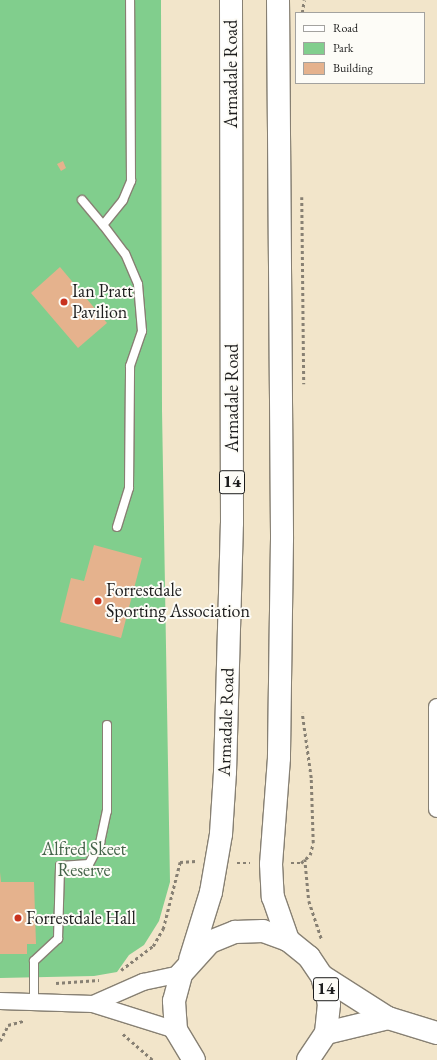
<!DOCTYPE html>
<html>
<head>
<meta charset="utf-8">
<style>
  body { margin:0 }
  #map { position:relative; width:437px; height:1060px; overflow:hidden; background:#f2e5ca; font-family:"EB Garamond",serif }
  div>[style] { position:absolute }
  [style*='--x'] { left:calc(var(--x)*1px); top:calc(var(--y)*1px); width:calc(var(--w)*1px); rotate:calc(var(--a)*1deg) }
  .green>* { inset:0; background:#81ce8d }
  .building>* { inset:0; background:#e5b28d }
  .path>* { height:2.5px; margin-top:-1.25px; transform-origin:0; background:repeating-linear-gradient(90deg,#878073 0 3px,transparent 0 6px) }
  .roads { filter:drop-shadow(1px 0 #878073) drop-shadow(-1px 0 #878073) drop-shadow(0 1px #878073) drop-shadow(0 -1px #878073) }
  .lane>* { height:8px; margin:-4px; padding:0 4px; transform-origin:4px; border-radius:4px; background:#fff }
  .street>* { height:16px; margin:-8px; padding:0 8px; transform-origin:8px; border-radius:8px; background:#fff }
  .secondary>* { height:22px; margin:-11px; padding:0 11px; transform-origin:11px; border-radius:11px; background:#fff }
  .highway>* { height:22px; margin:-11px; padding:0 11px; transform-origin:11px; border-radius:11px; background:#fff }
  .dots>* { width:11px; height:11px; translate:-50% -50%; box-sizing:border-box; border:2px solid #fdfcf7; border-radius:50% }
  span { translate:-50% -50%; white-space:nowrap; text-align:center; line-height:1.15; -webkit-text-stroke:4px #fdfcf7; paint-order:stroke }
  .shield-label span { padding:1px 3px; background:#fdfcf7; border:1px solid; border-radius:3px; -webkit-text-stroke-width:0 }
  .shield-label { font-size:17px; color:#1c1c1c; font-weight:700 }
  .street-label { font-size:18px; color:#1c1c1c }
  .poi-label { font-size:18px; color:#1c1c1c }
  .left { translate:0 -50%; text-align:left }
  .park-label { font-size:18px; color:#446349 }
  .legend { position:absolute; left:295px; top:12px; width:130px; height:72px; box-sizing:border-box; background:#fdfcf7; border:1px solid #a3a29f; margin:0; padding:5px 7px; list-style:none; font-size:12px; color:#1c1c1c }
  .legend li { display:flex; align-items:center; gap:8px; height:20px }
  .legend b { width:20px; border:1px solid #a3a29f }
</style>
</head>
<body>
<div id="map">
  <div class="green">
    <div style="clip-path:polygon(0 0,161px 0,162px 410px,170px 882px,159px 921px,144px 945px,129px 955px,117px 972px,94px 976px,0 978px)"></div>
  </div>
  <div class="building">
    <div style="clip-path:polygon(63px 161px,66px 168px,61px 171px,57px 164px)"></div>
    <div style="clip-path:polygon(60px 267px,107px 323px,78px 348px,31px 293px)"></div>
    <div style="clip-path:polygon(94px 545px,142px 558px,121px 638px,60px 622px,71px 578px,84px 581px)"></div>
    <div style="clip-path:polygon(0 872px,1px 882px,34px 882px,36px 944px,27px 944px,27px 954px,0 954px)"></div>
  </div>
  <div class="path">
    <div style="--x:302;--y:13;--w:13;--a:-81"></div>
    <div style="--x:302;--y:197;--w:187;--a:89.4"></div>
    <div style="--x:305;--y:859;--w:42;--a:84.6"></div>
    <div style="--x:309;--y:901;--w:41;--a:71.6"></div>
    <div style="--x:237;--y:863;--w:13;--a:0"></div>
    <div style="--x:291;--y:863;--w:10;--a:0"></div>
    <div style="--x:301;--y:863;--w:12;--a:-42"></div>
    <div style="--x:310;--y:855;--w:12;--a:-76"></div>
    <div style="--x:313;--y:843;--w:65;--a:-91.8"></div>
    <div style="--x:311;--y:778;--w:66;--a:-97.9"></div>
    <div style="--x:121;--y:970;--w:40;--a:-37"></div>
    <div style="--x:153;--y:946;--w:20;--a:-60"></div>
    <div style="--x:163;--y:929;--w:69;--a:-75.8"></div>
    <div style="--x:180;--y:862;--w:16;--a:-4"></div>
    <div style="--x:56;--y:983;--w:43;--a:-4"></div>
    <div style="--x:123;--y:1034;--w:40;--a:41"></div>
    <div style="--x:0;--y:1041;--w:18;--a:-63"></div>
    <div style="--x:8;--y:1025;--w:16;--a:-15"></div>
  </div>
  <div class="roads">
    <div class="lane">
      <div style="--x:82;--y:200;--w:33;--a:50"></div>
      <div style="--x:117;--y:527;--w:41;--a:-72.9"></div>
      <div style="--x:129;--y:488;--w:122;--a:-89.5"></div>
      <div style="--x:130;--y:366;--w:37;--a:-71"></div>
      <div style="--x:142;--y:331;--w:47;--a:-94.9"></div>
      <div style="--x:138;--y:284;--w:33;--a:-113"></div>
      <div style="--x:125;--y:254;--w:36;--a:-127"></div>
      <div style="--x:103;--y:225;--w:32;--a:-51"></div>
      <div style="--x:123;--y:200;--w:21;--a:-67"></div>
      <div style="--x:131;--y:181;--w:181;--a:-90.3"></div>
      <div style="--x:34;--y:1002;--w:41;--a:-90"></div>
      <div style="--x:34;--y:961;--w:33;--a:-43"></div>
      <div style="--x:58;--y:939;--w:73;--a:-88.4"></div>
      <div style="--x:60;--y:866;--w:29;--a:-4"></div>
      <div style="--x:89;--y:864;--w:24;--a:-62"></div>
      <div style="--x:100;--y:843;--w:33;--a:-78"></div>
      <div style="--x:107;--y:811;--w:86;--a:-90"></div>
    </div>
    <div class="street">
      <div style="--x:437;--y:707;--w:102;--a:90"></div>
      <div style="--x:0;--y:1001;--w:93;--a:1.8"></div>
      <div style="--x:93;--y:1004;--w:87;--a:17.4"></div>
      <div style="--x:93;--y:1004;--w:55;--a:-23.7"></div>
      <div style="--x:143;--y:982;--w:39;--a:-12"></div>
    </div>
    <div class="secondary">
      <div style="--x:322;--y:976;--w:78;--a:32.5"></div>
      <div style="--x:388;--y:1018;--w:51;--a:17"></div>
      <div style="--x:326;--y:1033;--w:64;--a:-13.6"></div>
    </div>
    <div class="highway">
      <div style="--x:278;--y:0;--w:539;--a:89.57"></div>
      <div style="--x:282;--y:539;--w:219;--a:90.8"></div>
      <div style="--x:279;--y:758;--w:106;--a:94.3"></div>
      <div style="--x:271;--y:864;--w:33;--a:87"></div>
      <div style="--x:273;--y:897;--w:46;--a:70.8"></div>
      <div style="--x:190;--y:960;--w:71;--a:-72.8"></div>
      <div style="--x:211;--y:892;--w:59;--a:-80.2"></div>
      <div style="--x:221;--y:834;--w:62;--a:-86.3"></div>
      <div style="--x:225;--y:772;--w:249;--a:-88.4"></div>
      <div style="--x:232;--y:523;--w:523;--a:-90.11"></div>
      <div style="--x:194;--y:1060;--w:35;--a:-121"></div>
      <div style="--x:176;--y:1030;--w:29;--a:-94"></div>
      <div style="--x:174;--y:1001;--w:28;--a:-75"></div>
      <div style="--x:181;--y:974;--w:43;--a:-47.8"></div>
      <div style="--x:210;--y:942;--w:27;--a:-22"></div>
      <div style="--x:235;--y:932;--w:28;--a:-2"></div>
      <div style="--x:263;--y:931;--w:27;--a:20"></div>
      <div style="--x:288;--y:940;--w:27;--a:39"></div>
      <div style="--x:309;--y:957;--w:23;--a:56"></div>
      <div style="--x:322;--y:976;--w:29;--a:76"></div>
      <div style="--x:329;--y:1004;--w:29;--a:96"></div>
      <div style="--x:326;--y:1033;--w:32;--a:124"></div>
    </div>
  </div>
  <div class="dots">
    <div style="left:64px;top:302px;background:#c8321e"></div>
    <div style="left:98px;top:601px;background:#c8321e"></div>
    <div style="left:18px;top:918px;background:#c8321e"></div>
  </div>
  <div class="shield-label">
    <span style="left:232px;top:482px">14</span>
    <span style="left:326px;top:989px">14</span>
  </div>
  <div class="street-label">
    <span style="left:231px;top:74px;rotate:-90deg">Armadale Road</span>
    <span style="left:232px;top:398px;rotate:-90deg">Armadale Road</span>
    <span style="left:226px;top:722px;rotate:-88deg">Armadale Road</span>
  </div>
  <div class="poi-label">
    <span class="left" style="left:72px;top:302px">Ian Pratt<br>Pavilion</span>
    <span class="left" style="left:106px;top:601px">Forrestdale<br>Sporting Association</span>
    <span class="left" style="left:26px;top:918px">Forrestdale Hall</span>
  </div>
  <div class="park-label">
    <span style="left:84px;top:860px">Alfred Skeet<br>Reserve</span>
  </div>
  <ul class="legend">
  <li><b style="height:5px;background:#fff"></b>Road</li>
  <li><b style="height:11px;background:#81ce8d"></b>Park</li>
  <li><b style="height:11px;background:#e5b28d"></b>Building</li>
  </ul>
</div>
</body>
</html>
